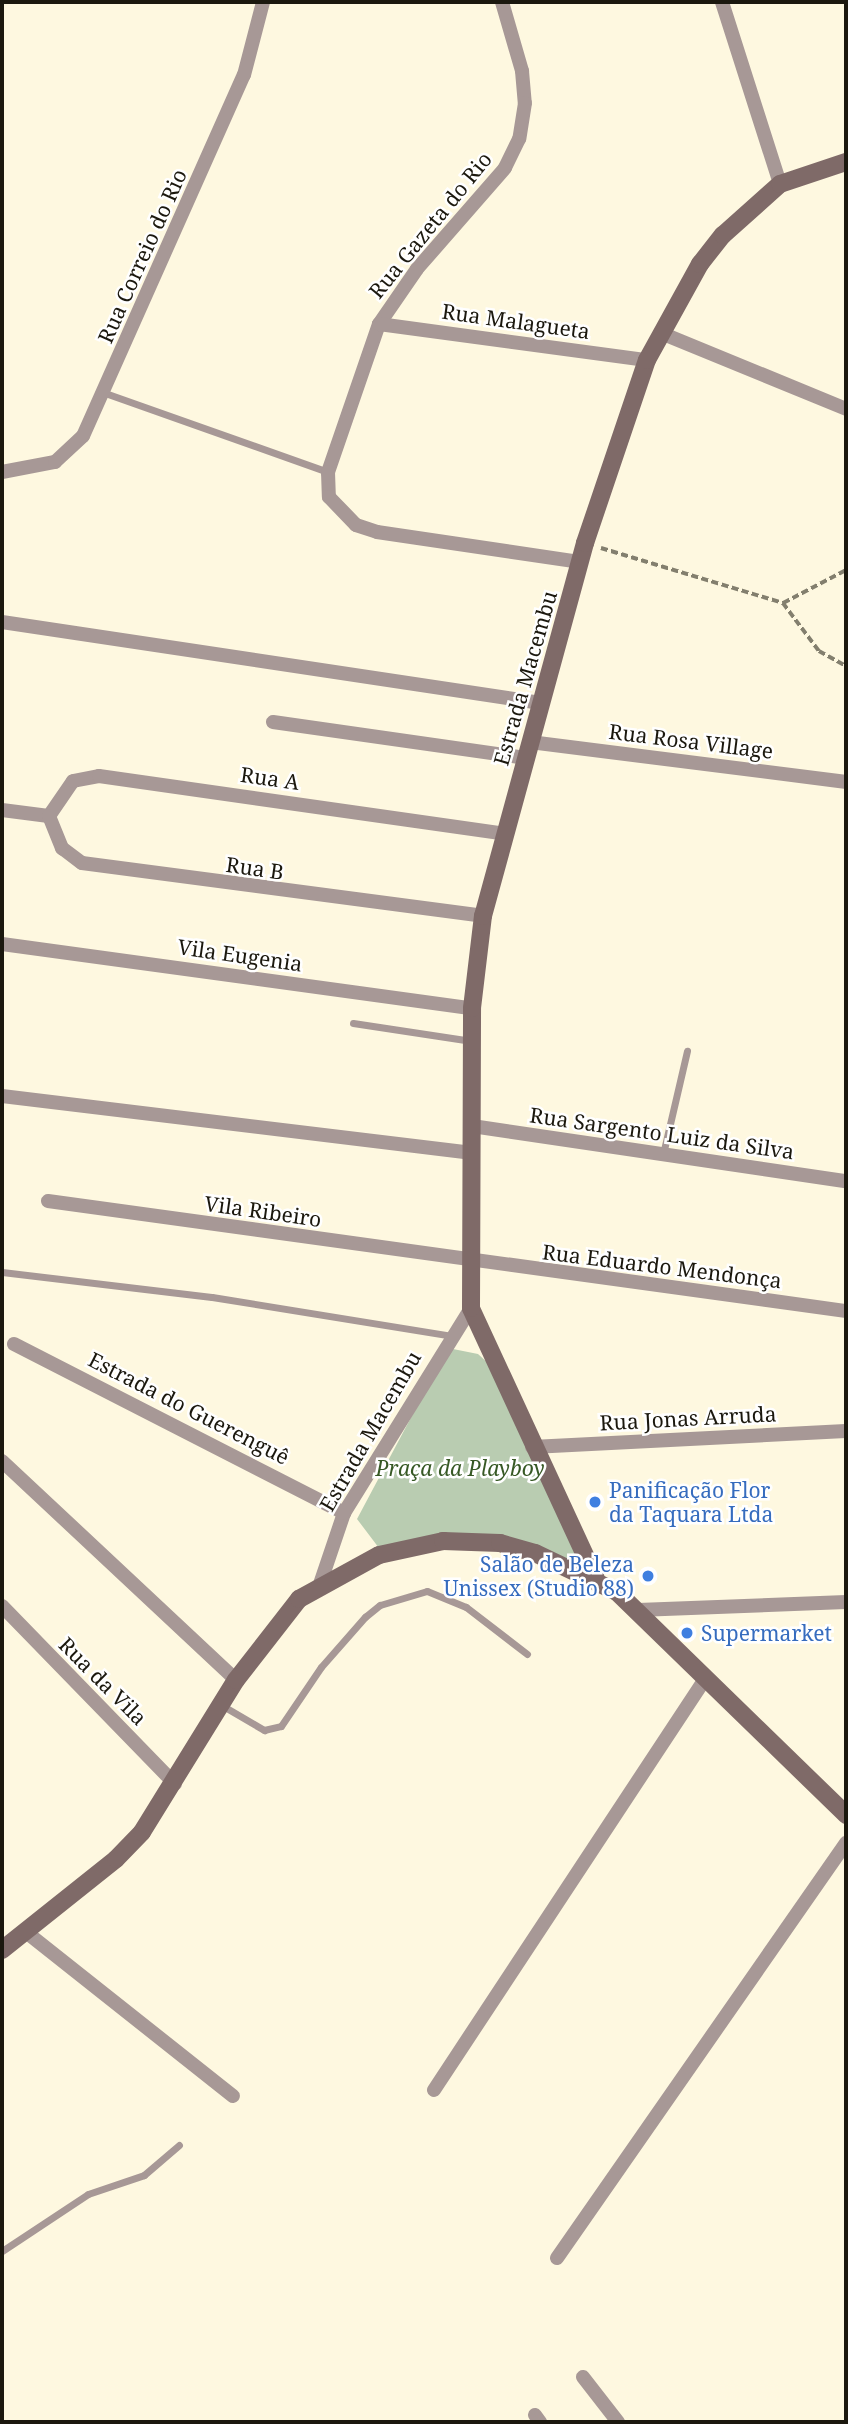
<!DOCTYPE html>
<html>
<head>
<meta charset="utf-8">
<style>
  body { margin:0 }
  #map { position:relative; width:848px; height:2424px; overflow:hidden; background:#fef8e0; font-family:"Noto Serif",serif }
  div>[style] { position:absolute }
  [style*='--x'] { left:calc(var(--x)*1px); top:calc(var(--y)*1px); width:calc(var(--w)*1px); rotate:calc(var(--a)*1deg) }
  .green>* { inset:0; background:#b9ccb1 }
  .path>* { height:3.5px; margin-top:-1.75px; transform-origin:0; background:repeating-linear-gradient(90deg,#837f6e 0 7px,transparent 0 10.5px) }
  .lane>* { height:7px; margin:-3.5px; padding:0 3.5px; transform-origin:3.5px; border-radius:3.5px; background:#a79896 }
  .street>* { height:14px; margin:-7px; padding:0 7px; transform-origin:7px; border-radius:7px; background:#a79896 }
  .secondary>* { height:18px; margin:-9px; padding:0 9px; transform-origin:9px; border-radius:9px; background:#7f6a68 }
  .dots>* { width:19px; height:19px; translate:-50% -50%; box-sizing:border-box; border:4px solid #fff; border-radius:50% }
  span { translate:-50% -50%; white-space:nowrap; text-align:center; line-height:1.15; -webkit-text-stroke:5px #fff; paint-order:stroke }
  .street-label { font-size:21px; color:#1b180e }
  .park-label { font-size:21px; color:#375925; font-style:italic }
  .shop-label { font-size:21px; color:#366cbe }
  .left { translate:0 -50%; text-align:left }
  .right { translate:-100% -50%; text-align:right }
  .frame { position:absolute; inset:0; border:4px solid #1b180e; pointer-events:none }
</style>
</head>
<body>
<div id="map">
  <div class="green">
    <div style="clip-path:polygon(448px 1348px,478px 1354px,489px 1364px,583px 1565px,526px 1544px,382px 1552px,357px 1519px)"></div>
  </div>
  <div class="path">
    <div style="--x:601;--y:548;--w:190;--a:16.8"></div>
    <div style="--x:783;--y:603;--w:60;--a:53.1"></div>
    <div style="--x:819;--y:651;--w:31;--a:29"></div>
    <div style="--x:783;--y:603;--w:71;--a:-27.6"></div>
  </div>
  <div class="lane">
    <div style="--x:105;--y:393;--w:237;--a:19.5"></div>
    <div style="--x:353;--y:1023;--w:120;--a:8.6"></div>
    <div style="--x:663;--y:1154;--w:106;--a:-76.9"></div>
    <div style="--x:2;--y:1272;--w:211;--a:6.8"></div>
    <div style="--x:212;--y:1297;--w:243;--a:9.2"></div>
    <div style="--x:223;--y:1706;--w:48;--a:30.3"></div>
    <div style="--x:264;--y:1730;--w:17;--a:-13"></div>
    <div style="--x:281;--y:1726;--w:71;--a:-55.9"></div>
    <div style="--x:321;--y:1667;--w:67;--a:-48.7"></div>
    <div style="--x:365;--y:1617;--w:19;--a:-39"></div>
    <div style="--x:380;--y:1605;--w:49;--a:-16.6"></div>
    <div style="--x:427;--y:1591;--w:42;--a:22.3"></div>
    <div style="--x:466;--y:1607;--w:77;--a:37.6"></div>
    <div style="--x:2;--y:2251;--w:103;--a:-33.5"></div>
    <div style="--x:88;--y:2194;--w:59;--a:-18.7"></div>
    <div style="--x:144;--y:2175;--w:46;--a:-40.6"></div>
  </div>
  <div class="street">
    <div style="--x:502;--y:2;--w:72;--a:73.8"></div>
    <div style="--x:522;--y:71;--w:32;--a:85"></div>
    <div style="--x:525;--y:103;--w:36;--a:99"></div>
    <div style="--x:519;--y:139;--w:32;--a:116"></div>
    <div style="--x:505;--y:168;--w:134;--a:131.1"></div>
    <div style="--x:417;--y:269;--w:67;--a:124.6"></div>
    <div style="--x:379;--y:324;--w:157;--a:109"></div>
    <div style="--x:328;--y:472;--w:25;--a:88"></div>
    <div style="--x:329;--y:497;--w:39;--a:46"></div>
    <div style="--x:356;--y:525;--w:22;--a:18"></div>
    <div style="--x:377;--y:532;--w:206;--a:8.4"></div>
    <div style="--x:722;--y:2;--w:191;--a:72.3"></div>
    <div style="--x:379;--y:324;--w:270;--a:7.7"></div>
    <div style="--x:661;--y:333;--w:200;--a:22.3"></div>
    <div style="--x:2;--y:472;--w:54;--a:-10.7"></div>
    <div style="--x:55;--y:462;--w:38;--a:-43"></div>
    <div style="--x:83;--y:436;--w:395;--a:-66"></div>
    <div style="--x:244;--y:75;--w:75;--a:-75.4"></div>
    <div style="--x:2;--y:622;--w:545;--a:8.55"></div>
    <div style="--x:273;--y:722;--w:256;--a:8.1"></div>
    <div style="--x:530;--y:742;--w:319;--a:7.2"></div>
    <div style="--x:2;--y:810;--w:47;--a:7.3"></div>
    <div style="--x:49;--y:816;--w:42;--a:-55.6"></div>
    <div style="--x:73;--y:781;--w:26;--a:-11"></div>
    <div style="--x:99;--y:776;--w:409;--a:8.1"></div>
    <div style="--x:49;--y:816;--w:35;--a:68"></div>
    <div style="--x:62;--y:848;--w:25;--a:37"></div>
    <div style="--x:82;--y:863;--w:404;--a:7.5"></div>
    <div style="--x:2;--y:944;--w:474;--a:7.8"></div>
    <div style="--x:2;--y:1096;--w:474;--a:6.9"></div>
    <div style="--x:472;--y:1126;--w:378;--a:8.4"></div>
    <div style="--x:48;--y:1201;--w:806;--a:7.85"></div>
    <div style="--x:14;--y:1344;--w:371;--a:27.1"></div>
    <div style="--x:532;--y:1447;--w:314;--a:-2.9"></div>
    <div style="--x:2;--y:1461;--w:320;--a:43.1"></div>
    <div style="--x:320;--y:1584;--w:75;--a:-71.3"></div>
    <div style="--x:344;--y:1513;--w:241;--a:-58.2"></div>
    <div style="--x:2;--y:1606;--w:248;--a:45.8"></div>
    <div style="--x:638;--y:1610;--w:208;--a:-2.2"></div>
    <div style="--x:26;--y:1932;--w:264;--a:38.4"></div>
    <div style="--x:434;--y:2090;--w:494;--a:-56.6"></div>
    <div style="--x:557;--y:2258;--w:506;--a:-55.15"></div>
    <div style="--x:583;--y:2377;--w:57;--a:52.1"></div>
    <div style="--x:535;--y:2415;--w:9;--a:54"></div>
  </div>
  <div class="secondary">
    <div style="--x:596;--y:1579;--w:298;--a:-114.8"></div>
    <div style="--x:471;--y:1308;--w:300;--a:-89.8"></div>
    <div style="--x:472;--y:1008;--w:93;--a:-83.2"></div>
    <div style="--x:483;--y:916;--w:387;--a:-74.7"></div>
    <div style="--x:585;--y:543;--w:193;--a:-71.3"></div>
    <div style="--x:647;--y:360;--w:110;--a:-61.1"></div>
    <div style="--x:700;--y:264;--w:37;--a:-52"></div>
    <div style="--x:723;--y:235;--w:76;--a:-41.8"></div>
    <div style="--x:780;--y:184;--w:70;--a:-18.4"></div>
    <div style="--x:2;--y:1950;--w:146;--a:-38.6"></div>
    <div style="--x:116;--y:1859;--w:37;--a:-46"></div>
    <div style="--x:142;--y:1832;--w:179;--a:-58.3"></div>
    <div style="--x:236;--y:1680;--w:103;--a:-52.1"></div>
    <div style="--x:299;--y:1599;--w:91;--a:-28.8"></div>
    <div style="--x:379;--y:1555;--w:66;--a:-12.3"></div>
    <div style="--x:443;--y:1541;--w:57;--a:2"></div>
    <div style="--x:500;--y:1543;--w:36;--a:16"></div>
    <div style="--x:535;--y:1553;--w:91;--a:25.4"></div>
    <div style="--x:617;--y:1592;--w:320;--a:44.2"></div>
  </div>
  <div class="dots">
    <div style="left:595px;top:1502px;background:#3f7fe0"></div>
    <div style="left:648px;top:1576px;background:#3f7fe0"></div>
    <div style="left:687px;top:1633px;background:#3f7fe0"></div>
  </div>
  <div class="street-label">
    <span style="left:430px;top:225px;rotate:-51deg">Rua Gazeta do Rio</span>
    <span style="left:142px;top:256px;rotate:-66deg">Rua Correio do Rio</span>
    <span style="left:516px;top:321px;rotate:8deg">Rua Malagueta</span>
    <span style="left:525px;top:678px;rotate:-74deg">Estrada Macembu</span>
    <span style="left:691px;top:741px;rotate:7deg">Rua Rosa Village</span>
    <span style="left:270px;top:778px;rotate:8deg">Rua A</span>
    <span style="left:255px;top:868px;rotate:8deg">Rua B</span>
    <span style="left:240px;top:955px;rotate:8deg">Vila Eugenia</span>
    <span style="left:662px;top:1133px;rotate:8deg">Rua Sargento Luiz da Silva</span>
    <span style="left:263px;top:1211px;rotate:8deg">Vila Ribeiro</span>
    <span style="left:662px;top:1266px;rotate:7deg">Rua Eduardo Mendonça</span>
    <span style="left:189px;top:1408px;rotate:27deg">Estrada do Guerenguê</span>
    <span style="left:688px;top:1418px;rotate:-3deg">Rua Jonas Arruda</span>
    <span style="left:370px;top:1431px;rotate:-60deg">Estrada Macembu</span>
    <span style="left:103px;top:1681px;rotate:45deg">Rua da Vila</span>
  </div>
  <div class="park-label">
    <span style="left:460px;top:1468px">Praça da Playboy</span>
  </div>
  <div class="shop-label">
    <span class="left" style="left:609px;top:1502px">Panificação Flor<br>da Taquara Ltda</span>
    <span class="right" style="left:634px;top:1576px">Salão de Beleza<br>Unissex (Studio 88)</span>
    <span class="left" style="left:701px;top:1633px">Supermarket</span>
  </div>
  <div class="frame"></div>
</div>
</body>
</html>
